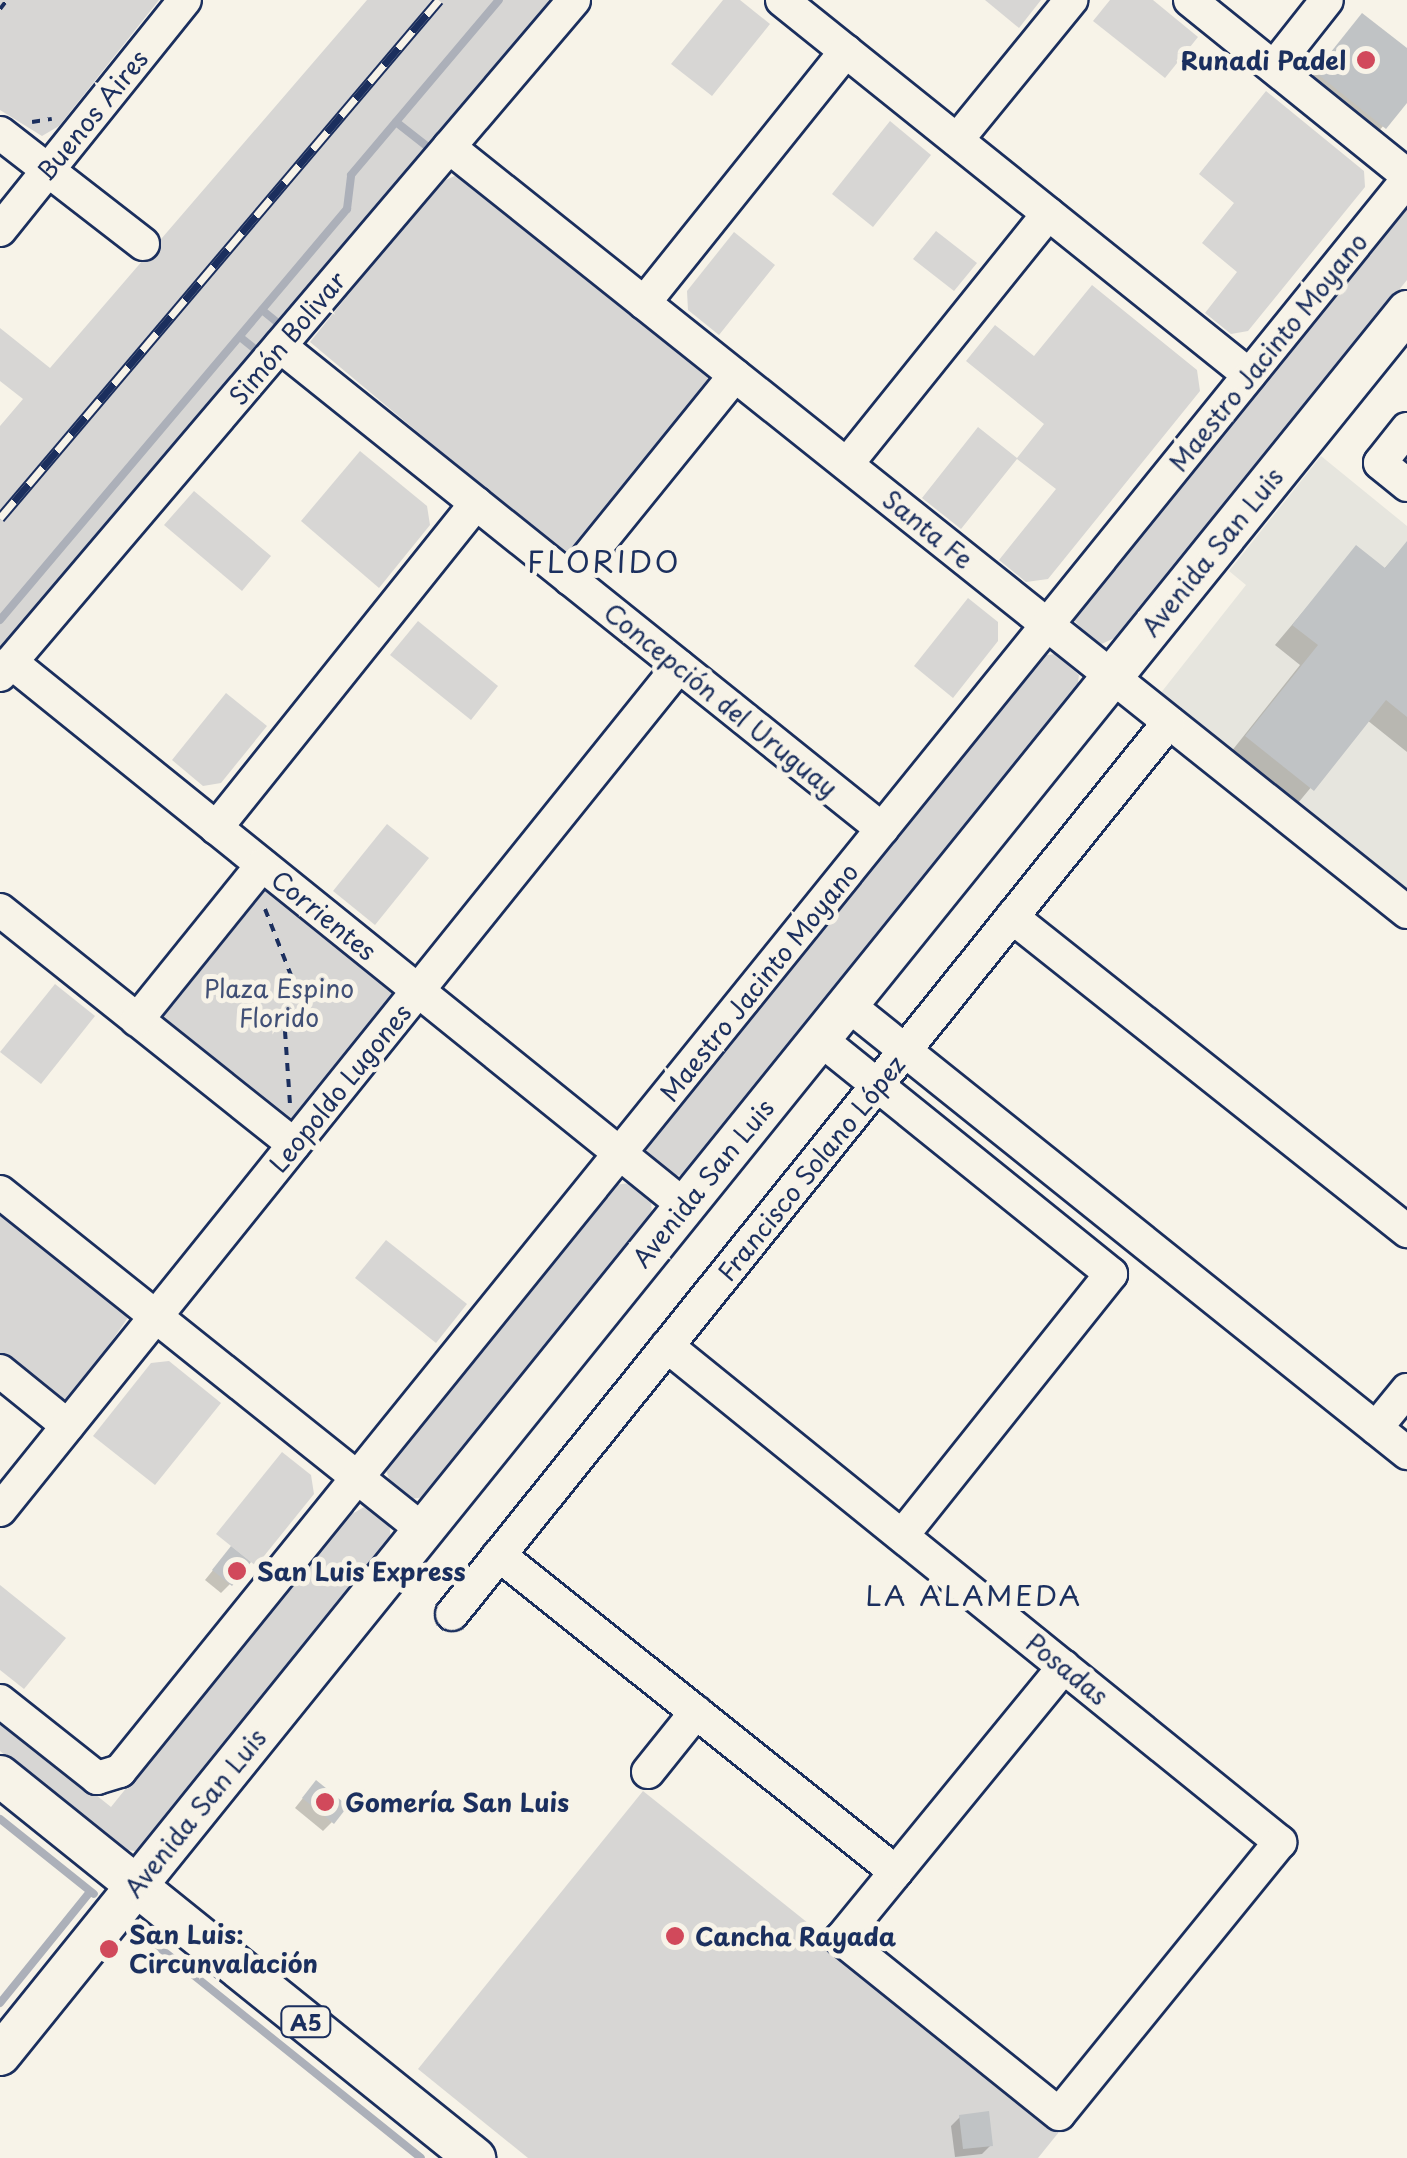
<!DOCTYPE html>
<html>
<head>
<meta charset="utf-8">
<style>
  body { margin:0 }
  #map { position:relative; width:1407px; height:2158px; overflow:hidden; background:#f7f3e8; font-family:"Playpen Sans",sans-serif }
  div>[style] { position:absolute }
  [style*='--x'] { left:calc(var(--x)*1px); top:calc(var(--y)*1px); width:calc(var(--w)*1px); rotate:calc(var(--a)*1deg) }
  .built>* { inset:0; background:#e6e5de }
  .green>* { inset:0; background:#d7d6d4 }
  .shadow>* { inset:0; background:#0003 }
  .stream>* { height:8px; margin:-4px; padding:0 4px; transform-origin:4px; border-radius:4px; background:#acb0b9 }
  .building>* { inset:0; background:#c0c3c5 }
  .path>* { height:4px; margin-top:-2px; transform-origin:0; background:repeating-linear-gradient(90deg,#1b2f5e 0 8px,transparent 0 16px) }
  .roads { filter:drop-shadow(2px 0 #1b2f5e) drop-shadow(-2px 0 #1b2f5e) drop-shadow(0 2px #1b2f5e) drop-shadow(0 -2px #1b2f5e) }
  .minor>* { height:32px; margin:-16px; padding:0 16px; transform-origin:16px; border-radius:16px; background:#f7f3e8 }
  .major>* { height:40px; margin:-20px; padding:0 20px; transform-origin:20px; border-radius:20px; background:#f7f3e8 }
  .rail>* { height:11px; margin-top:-5.5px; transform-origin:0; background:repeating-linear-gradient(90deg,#f7f3e8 0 22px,#1b2f5e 0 44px); box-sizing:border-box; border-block:2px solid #1b2f5e }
  .dots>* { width:28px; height:28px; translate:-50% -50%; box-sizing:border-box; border:5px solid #f7f3e8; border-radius:50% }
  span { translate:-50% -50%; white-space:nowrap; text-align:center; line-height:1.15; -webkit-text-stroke:10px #f7f3e8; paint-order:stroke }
  .shield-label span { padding:2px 8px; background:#f7f3e8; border:2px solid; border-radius:8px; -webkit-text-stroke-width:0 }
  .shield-label { font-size:22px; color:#1b2f5e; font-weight:700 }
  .poi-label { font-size:25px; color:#1b2f5e; font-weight:700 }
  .right { translate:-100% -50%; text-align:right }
  .left { translate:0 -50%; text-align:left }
  .street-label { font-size:25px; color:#1b2f5e }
  .park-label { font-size:25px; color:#415076 }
  .neighbourhood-label { font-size:28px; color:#1b2f5e; letter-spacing:2.5px }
  .quarter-label { font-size:30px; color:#1b2f5e; letter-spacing:2.5px }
</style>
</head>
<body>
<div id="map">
  <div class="built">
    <div style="clip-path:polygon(1321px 456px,1407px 526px,1407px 900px,1156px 699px,1246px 585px,1229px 571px)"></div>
  </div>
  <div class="green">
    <div style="clip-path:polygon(0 0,159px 0,59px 126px,42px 136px,0 110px)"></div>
    <div style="clip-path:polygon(367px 0,552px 0,0 653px,0 426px,23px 399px,0 381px,0 328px,50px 368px)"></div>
    <div style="clip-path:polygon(723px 0,740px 0,770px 24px,712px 96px,671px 64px)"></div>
    <div style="clip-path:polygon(985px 0,1041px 0,1019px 28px)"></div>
    <div style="clip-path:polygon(1110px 0,1153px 0,1198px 37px,1165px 78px,1093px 21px)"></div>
    <div style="clip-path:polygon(1266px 91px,1364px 171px,1365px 187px,1248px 331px,1231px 334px,1205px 313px,1237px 272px,1202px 243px,1234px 203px,1199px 174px)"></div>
    <div style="clip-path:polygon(890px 121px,931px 155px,873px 227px,832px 194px)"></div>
    <div style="clip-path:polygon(459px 174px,707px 373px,708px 383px,569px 552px,555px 547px,310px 342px,439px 183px)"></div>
    <div style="clip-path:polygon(1407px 204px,1407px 280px,1117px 637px,1097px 646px,1072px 618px)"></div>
    <div style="clip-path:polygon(936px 231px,977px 263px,954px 291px,913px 259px)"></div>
    <div style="clip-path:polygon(734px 232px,775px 265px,719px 335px,688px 310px,687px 291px)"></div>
    <div style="clip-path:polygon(1092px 285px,1197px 370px,1200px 391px,1048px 579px,1026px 582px,999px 560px,1056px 489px,1017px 459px,961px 529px,922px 498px,978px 427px,1017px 458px,1044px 424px,966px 361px,995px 325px,1034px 356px)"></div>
    <div style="clip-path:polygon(360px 451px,427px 506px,430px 525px,379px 588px,301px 521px)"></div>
    <div style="clip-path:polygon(194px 491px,271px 556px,242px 591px,164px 525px)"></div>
    <div style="clip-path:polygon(968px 598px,998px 622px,998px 641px,953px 698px,914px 666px)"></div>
    <div style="clip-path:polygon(418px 621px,498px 686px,471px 720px,390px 655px)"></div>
    <div style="clip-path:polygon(1055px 654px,1079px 675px,1077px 690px,685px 1175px,672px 1176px,647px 1155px,646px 1146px,1040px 656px)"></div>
    <div style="clip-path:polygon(226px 693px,267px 726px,221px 783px,203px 786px,172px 760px)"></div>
    <div style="clip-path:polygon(387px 824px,429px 858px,375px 925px,333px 891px)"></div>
    <div style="clip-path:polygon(265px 887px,397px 993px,295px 1121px,162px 1016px)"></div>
    <div style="clip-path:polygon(55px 984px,95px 1016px,41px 1084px,0 1052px)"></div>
    <div style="clip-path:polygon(630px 1183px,651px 1200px,652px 1216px,427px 1497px,409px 1499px,392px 1486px,385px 1468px,614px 1185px)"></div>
    <div style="clip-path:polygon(0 1210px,129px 1316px,69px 1403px,54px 1399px,0 1355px)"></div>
    <div style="clip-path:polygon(386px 1240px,467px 1304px,436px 1343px,355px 1278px)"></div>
    <div style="clip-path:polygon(169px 1361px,221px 1403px,155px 1485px,93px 1436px,151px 1363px)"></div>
    <div style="clip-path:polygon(282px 1452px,311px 1475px,314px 1494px,256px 1566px,216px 1534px)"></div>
    <div style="clip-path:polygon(364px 1507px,389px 1521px,391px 1540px,141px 1852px,121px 1849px,0 1751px,0 1718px,111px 1807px,342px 1520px)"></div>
    <div style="clip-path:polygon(0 1585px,66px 1638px,24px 1689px,0 1670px)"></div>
    <div style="clip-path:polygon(643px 1791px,1063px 2127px,1038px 2158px,528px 2158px,418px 2069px)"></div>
  </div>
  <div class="shadow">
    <div style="clip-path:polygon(1362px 16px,1407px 51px,1407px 99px,1370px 141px,1303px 87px)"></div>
    <div style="clip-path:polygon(1407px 543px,1407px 752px,1367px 720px,1293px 809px,1227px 757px,1300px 665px,1275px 645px,1356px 549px,1383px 570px)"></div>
    <div style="clip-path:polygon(222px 1559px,230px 1584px,221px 1593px,205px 1580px)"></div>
    <div style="clip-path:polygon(307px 1793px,332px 1822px,323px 1831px,295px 1808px)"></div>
    <div style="clip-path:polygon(960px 2117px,991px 2145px,982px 2154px,955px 2157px,951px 2126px)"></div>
  </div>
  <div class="stream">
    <div style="--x:396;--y:122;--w:47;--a:38.1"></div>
    <div style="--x:262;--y:310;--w:27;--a:39"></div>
    <div style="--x:240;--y:337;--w:27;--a:39"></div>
    <div style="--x:0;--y:620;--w:538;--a:-49.83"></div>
    <div style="--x:347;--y:209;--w:34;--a:-83"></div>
    <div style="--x:351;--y:175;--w:229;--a:-49.8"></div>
    <div style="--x:0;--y:1819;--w:120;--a:38.6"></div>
    <div style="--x:130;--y:1924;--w:373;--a:38.8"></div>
    <div style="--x:0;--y:2003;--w:143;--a:-51"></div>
  </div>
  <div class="building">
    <div style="clip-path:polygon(1362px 13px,1407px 48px,1407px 103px,1386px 129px,1315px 72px)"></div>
    <div style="clip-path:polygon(1407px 541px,1407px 717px,1386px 700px,1314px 791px,1245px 736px,1318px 645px,1292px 625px,1356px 545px,1385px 568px)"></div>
    <div style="clip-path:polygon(231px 1546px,251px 1562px,232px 1586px,212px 1570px)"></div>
    <div style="clip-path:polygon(316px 1780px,348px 1806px,334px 1824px,302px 1798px)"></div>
    <div style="clip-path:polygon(989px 2111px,993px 2146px,963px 2149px,959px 2115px)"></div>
  </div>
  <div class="path">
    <div style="--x:0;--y:9;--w:11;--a:-52"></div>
    <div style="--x:32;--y:122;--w:20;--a:-9"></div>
    <div style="--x:265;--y:909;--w:90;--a:68.6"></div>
    <div style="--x:298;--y:993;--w:40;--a:108.9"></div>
    <div style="--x:285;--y:1031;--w:74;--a:86.1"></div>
  </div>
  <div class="roads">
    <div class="minor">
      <div style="--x:782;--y:0;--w:599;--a:38.76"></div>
      <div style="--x:1190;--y:0;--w:279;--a:38.9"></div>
      <div style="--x:1274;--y:67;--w:85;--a:-51.7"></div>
      <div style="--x:0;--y:133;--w:181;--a:37.8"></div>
      <div style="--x:957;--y:140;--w:181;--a:-50.8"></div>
      <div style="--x:449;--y:147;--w:1226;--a:38.61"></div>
      <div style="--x:0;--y:230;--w:295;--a:-51.2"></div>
      <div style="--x:644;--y:303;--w:323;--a:-51.3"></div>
      <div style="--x:280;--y:346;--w:772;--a:38.74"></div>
      <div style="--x:1407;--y:429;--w:43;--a:128.5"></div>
      <div style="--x:1380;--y:463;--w:35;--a:39"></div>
      <div style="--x:847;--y:464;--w:321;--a:-51.2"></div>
      <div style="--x:570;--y:579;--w:262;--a:-51"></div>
      <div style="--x:11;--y:662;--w:866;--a:38.91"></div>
      <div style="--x:0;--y:675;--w:886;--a:-49.62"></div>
      <div style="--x:216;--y:828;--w:416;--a:-51.3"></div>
      <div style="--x:0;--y:910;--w:376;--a:38.6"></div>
      <div style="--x:1012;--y:917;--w:505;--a:38.48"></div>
      <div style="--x:847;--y:1004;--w:718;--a:38.72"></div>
      <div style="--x:137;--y:1020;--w:199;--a:-51.1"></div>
      <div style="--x:820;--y:1039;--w:374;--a:38.9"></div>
      <div style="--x:1111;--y:1274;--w:335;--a:128.6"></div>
      <div style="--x:0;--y:1192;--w:541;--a:38.63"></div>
      <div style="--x:667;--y:1346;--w:789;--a:38.98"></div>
      <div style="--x:1280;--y:1842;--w:350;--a:129.1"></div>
      <div style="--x:1059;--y:2114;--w:280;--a:-141.2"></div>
      <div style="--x:841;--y:1939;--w:352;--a:-50.7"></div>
      <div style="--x:0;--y:1371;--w:87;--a:39"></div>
      <div style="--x:1376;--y:1428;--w:49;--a:-50.8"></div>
      <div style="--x:0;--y:1510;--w:1083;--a:-51.18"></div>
      <div style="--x:499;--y:1555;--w:508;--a:38.61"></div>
      <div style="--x:452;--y:1614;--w:1144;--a:-51.21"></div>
      <div style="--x:0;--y:1701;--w:124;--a:38.4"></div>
      <div style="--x:97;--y:1778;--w:24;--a:-17"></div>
      <div style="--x:120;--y:1771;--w:2046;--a:-51.03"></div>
      <div style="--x:648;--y:1772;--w:77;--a:-51.3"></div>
    </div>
    <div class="major">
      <div style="--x:0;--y:1776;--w:610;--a:38.81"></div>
      <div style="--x:0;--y:2055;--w:2241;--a:-51.1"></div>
    </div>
  </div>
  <div class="rail">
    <div style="--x:0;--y:518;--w:679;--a:-49.72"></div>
  </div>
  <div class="dots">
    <div style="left:1366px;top:60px;background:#d1495b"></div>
    <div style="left:237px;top:1571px;background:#d1495b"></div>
    <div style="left:325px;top:1802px;background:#d1495b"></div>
    <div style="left:675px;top:1936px;background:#d1495b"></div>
    <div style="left:109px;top:1949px;background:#d1495b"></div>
  </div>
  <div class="shield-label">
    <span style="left:306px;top:2022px">A5</span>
  </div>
  <div class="poi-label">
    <span class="right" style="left:1346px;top:60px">Runadi Padel</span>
    <span class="left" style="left:257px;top:1571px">San Luis Express</span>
    <span class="left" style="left:345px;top:1802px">Gomería San Luis</span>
    <span class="left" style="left:129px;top:1949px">San Luis:<br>Circunvalación</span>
    <span class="left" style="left:695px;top:1936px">Cancha Rayada</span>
  </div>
  <div class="street-label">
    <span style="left:92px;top:115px;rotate:-51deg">Buenos Aires</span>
    <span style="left:287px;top:338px;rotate:-50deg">Simón Bolivar</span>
    <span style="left:1268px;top:352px;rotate:-51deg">Maestro Jacinto Moyano</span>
    <span style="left:928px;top:529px;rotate:39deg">Santa Fe</span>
    <span style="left:1212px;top:552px;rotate:-51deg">Avenida San Luis</span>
    <span style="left:721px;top:700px;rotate:39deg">Concepción del Uruguay</span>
    <span style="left:324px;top:915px;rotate:39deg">Corrientes</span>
    <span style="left:759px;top:982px;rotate:-51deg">Maestro Jacinto Moyano</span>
    <span style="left:340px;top:1088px;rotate:-51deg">Leopoldo Lugones</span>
    <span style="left:811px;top:1168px;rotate:-51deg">Francisco Solano López</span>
    <span style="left:703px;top:1183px;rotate:-51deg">Avenida San Luis</span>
    <span style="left:1067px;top:1669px;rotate:39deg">Posadas</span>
    <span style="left:195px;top:1813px;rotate:-51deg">Avenida San Luis</span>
  </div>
  <div class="park-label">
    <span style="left:279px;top:1003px">Plaza Espino<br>Florido</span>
  </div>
  <div class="neighbourhood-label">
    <span style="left:974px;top:1595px">LA ALAMEDA</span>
  </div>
  <div class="quarter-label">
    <span style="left:604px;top:561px">FLORIDO</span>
  </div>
</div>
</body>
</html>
